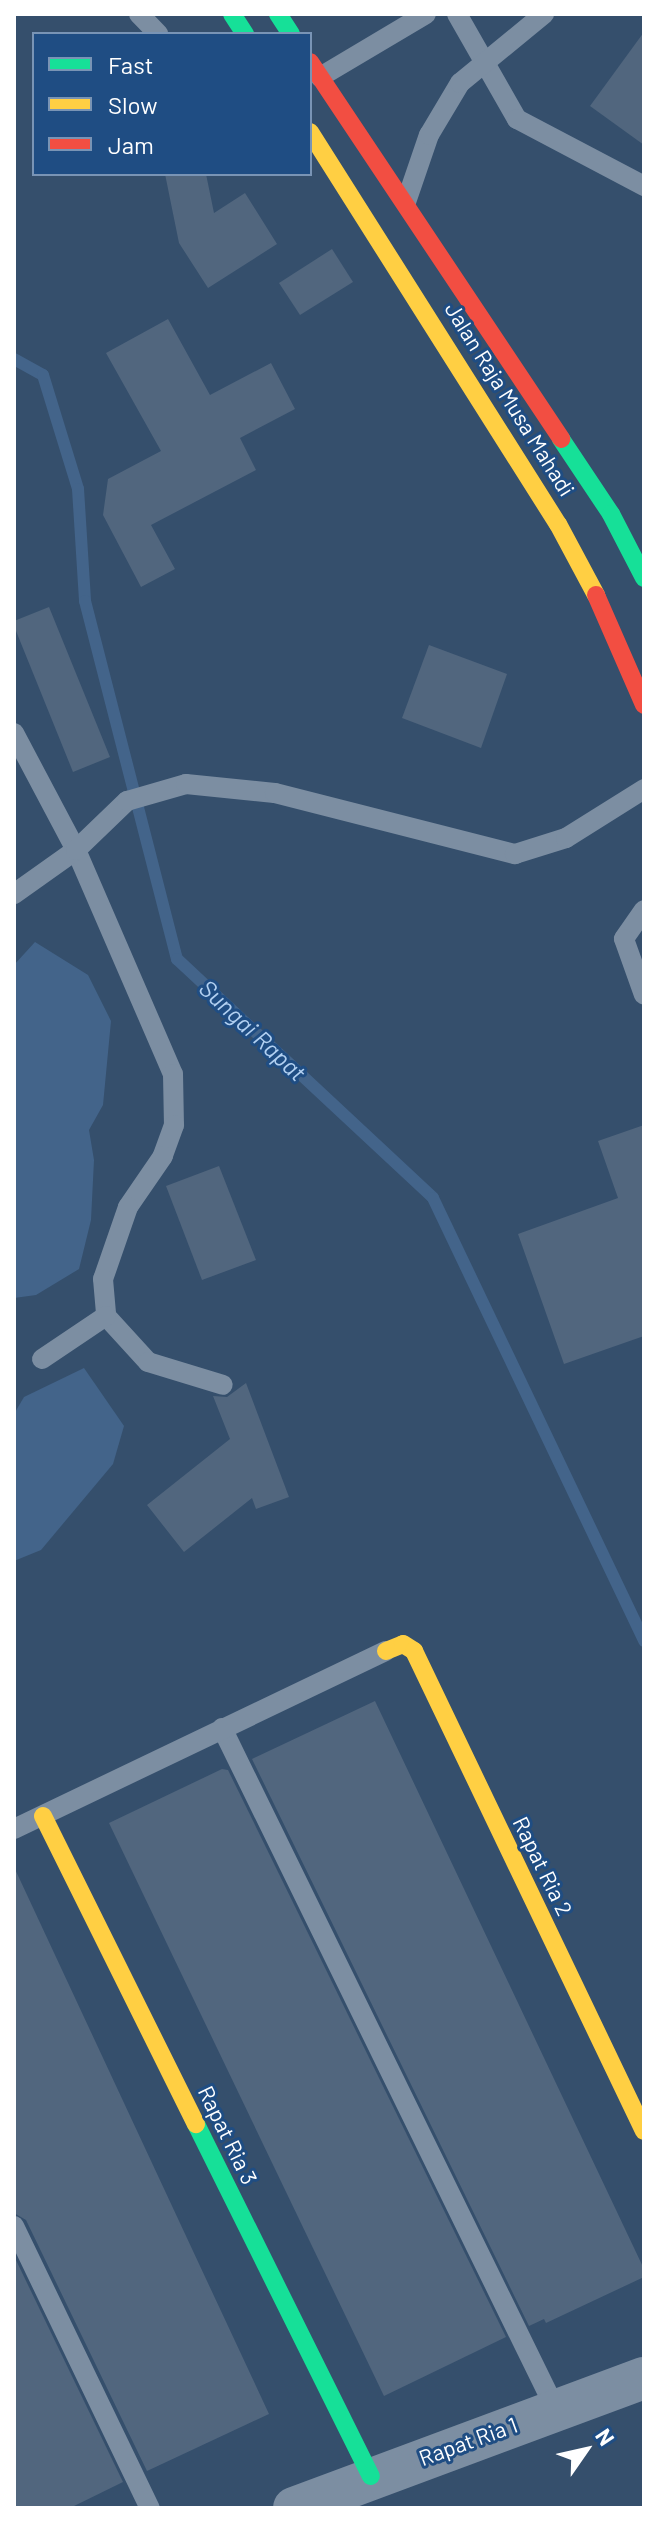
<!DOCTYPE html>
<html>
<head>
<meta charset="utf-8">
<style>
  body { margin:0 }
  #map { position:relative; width:658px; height:2522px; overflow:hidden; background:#354f6c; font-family:Barlow,sans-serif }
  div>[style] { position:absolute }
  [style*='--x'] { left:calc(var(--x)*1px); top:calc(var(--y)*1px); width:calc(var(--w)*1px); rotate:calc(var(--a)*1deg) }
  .water>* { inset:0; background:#43648a }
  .stream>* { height:12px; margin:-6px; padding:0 6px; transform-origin:6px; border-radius:6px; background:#43648a }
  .building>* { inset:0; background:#51667e }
  .lane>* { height:20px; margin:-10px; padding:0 10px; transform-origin:10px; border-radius:10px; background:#7c8ea2 }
  .street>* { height:42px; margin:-21px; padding:0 21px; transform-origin:21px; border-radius:21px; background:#7c8ea2 }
  .fast>* { height:18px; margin:-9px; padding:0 9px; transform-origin:9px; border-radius:9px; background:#16e098 }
  .slow>* { height:18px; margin:-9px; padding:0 9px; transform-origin:9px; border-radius:9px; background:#ffcf43 }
  .jam>* { height:18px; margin:-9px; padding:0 9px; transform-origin:9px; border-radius:9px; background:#f24e42 }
  span { translate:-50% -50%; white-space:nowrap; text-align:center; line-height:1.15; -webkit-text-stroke:6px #1f4d83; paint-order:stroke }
  .street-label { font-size:22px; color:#fff }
  .water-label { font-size:24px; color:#b2d0f1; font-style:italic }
  .frame { position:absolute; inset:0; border:16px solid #fff; pointer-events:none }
  .legend { position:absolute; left:32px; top:32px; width:280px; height:144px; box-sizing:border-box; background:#1f4d83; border:2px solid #7994b5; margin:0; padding:10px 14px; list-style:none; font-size:24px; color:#fff }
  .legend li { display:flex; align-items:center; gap:16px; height:40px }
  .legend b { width:40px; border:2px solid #7994b5 }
  .north { position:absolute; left:546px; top:2410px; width:80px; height:80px; -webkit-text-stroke:6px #1f4d83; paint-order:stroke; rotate:56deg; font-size:22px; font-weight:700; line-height:32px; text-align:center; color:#fff }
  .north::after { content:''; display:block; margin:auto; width:28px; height:36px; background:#fff; clip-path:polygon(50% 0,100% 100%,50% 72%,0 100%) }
</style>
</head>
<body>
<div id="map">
  <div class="water">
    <div style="clip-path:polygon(35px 942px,88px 975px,111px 1021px,103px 1105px,89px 1130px,94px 1160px,91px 1220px,79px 1269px,36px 1295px,14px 1298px,14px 965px)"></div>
    <div style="clip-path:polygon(84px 1368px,124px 1426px,113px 1464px,41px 1550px,14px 1561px,14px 1414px,24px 1397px)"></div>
  </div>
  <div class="stream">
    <div style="--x:14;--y:359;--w:33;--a:29"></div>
    <div style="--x:43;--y:375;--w:119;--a:72.9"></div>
    <div style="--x:78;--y:489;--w:112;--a:86.4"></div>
    <div style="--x:85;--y:601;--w:370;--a:75.6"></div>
    <div style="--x:177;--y:959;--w:350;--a:43"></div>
    <div style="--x:433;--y:1198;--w:491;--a:64.5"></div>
  </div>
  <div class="building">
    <div style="clip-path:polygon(644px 32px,644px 145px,590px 106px)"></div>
    <div style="clip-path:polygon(165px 174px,206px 174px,214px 213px,245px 193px,277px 244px,208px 288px,179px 243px)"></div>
    <div style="clip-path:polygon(332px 249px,353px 282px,300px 315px,279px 283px)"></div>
    <div style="clip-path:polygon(168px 319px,210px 395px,271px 363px,295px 409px,240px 438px,256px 470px,151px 525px,175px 569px,141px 587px,103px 515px,108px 479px,161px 451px,106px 353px)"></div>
    <div style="clip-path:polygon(49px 607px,110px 757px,73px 772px,14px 626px,14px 621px)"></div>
    <div style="clip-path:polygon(429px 645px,507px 674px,481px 748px,402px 718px)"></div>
    <div style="clip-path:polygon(644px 1125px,644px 1336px,564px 1364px,518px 1234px,618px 1198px,598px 1141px)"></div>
    <div style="clip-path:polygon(219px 1166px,256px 1260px,202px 1280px,166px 1186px)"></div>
    <div style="clip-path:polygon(246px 1383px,289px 1497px,256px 1509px,252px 1498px,184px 1552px,147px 1505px,230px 1439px,213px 1396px,227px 1397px)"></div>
    <div style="clip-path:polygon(375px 1701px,644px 2269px,644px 2277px,546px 2323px,544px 2319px,529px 2326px,252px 1759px)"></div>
    <div style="clip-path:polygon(222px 1769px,228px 1770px,506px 2337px,384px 2396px,109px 1823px)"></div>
    <div style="clip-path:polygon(14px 1867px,269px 2414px,147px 2471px,26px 2220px,14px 2213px)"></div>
    <div style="clip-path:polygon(14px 2256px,123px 2482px,70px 2508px,14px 2508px)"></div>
  </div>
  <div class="lane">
    <div style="--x:139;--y:14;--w:28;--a:46"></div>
    <div style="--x:457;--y:14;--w:121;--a:60.3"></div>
    <div style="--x:517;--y:119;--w:144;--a:27.8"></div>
    <div style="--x:320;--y:77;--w:123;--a:-30.7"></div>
    <div style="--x:406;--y:202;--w:71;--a:-71.1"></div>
    <div style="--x:429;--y:135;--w:61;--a:-59.2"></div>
    <div style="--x:460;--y:83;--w:109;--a:-39.4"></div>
    <div style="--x:14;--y:733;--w:132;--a:62.1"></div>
    <div style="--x:76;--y:850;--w:244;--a:66.6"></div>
    <div style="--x:173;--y:1074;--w:51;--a:88.9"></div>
    <div style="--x:174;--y:1125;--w:33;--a:110"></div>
    <div style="--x:163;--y:1156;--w:62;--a:124.5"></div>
    <div style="--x:128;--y:1207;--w:76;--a:109.1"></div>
    <div style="--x:103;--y:1279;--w:37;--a:85"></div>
    <div style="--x:106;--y:1316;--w:62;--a:47.6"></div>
    <div style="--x:148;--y:1362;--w:78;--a:17"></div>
    <div style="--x:14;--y:894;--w:76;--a:-35.4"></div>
    <div style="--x:76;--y:850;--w:71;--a:-43.9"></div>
    <div style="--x:127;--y:801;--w:61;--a:-16.1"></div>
    <div style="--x:186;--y:784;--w:89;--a:5.8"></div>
    <div style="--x:275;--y:793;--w:248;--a:14.3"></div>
    <div style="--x:515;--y:854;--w:53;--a:-17.4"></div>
    <div style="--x:566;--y:838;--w:92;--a:-32.1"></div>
    <div style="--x:644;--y:910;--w:35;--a:125"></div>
    <div style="--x:624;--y:939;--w:59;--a:70.3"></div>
    <div style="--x:42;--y:1359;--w:77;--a:-33.9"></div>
    <div style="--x:222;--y:1728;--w:759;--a:63.91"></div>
    <div style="--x:14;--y:1829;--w:412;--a:-25.6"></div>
    <div style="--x:14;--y:2226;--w:313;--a:64.3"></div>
  </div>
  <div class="street">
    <div style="--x:294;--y:2508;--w:373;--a:-20.4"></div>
  </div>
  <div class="fast">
    <div style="--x:232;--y:14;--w:24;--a:57"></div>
    <div style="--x:278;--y:14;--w:24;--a:57"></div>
    <div style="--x:561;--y:439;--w:90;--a:56.3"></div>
    <div style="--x:611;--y:514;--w:72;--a:62.7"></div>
    <div style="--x:196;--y:2124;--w:393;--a:63.6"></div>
  </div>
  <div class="slow">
    <div style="--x:310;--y:132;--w:464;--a:57.7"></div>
    <div style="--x:558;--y:524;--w:81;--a:61.8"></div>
    <div style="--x:386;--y:1651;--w:18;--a:-22"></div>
    <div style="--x:403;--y:1644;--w:13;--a:32"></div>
    <div style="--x:414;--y:1651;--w:532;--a:64.4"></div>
    <div style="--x:43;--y:1816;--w:344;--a:63.6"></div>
  </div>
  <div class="jam">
    <div style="--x:310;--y:62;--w:453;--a:56.3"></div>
    <div style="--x:596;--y:595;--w:120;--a:66.4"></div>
  </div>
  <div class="street-label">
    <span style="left:510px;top:399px;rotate:58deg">Jalan Raja Musa Mahadi</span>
    <span style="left:543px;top:1866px;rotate:64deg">Rapat Ria 2</span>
    <span style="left:228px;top:2135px;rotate:64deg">Rapat Ria 3</span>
    <span style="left:468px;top:2441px;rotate:-20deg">Rapat Ria 1</span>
  </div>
  <div class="water-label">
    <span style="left:253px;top:1030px;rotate:43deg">Sungai Rapat</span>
  </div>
  <div class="frame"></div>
  <ul class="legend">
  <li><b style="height:10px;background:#16e098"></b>Fast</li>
  <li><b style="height:10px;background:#ffcf43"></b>Slow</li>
  <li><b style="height:10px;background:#f24e42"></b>Jam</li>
  </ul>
  <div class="north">N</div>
</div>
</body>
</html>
